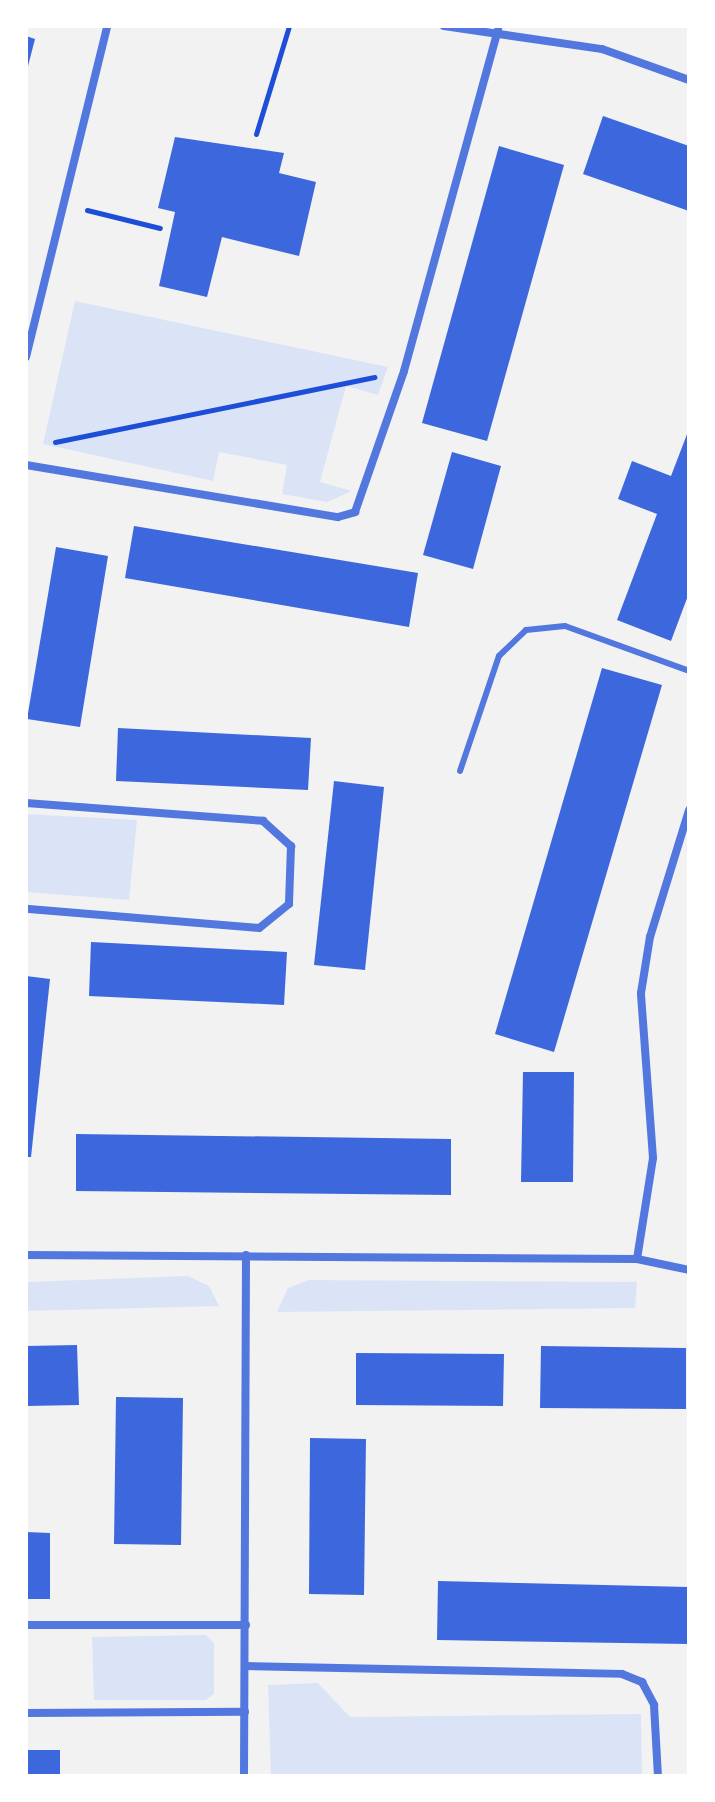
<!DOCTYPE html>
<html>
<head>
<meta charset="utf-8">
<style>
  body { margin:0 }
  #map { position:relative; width:715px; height:1802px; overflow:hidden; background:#f2f2f2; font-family:"Golos Text",sans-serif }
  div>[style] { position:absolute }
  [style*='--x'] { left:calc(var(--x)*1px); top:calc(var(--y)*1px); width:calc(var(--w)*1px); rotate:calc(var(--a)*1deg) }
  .green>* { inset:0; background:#dbe4f7 }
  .building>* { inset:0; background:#3d67dc }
  .path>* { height:5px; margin:-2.5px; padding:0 2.5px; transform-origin:2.5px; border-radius:2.5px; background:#1d4ed8 }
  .service>* { height:6px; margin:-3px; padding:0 3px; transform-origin:3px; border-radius:3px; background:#5277de }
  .minor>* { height:8px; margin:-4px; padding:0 4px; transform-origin:4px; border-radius:4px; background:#5277de }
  span { translate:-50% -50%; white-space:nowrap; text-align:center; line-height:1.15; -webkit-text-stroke:6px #fff; paint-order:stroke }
  .frame { position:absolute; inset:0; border:28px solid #fff; pointer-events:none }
</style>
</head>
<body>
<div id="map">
  <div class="green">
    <div style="clip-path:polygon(75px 301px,388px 367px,378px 395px,346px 386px,320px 482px,352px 491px,327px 502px,282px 494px,287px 465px,219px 452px,213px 481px,43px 444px)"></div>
    <div style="clip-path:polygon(26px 814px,137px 820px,129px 900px,26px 892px)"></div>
    <div style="clip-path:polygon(188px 1276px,209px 1286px,219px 1306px,26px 1311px,26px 1282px)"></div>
    <div style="clip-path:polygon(309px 1280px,637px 1282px,635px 1308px,277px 1312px,288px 1288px)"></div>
    <div style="clip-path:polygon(206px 1635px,214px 1643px,214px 1694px,206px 1700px,94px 1700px,92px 1637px)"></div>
    <div style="clip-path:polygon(318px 1683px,350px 1717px,641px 1714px,642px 1776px,271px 1776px,268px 1685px)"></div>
  </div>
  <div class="building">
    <div style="clip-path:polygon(26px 36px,35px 39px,27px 70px,26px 69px)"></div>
    <div style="clip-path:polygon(603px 116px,689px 146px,689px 211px,583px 174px)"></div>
    <div style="clip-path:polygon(175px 137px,284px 153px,279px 173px,316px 182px,299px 256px,222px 237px,207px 297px,159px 286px,175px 212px,158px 208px)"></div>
    <div style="clip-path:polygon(499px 146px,564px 165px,487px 441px,422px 423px)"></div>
    <div style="clip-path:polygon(689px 429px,689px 593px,671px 641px,617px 620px,657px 514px,618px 499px,632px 461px,671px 476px)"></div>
    <div style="clip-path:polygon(452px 452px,501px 466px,473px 569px,423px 555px)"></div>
    <div style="clip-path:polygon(134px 526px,418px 573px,409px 627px,125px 578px)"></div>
    <div style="clip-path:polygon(56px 547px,108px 556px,80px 727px,27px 719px)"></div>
    <div style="clip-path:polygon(602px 668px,662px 685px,554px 1052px,495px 1034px)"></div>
    <div style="clip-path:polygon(118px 728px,311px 738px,308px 790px,116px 781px)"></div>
    <div style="clip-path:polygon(334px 781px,384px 787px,365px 970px,314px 965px)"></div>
    <div style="clip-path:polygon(91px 942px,287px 952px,284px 1005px,89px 996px)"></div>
    <div style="clip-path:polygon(26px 976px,50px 979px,31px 1157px,26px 1157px)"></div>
    <div style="clip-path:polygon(523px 1072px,574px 1072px,573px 1182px,521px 1182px)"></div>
    <div style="clip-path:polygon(76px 1134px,451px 1139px,451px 1195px,76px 1191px)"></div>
    <div style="clip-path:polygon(77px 1345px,79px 1405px,26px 1406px,26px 1346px)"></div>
    <div style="clip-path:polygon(541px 1346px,686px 1348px,686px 1409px,540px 1408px)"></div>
    <div style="clip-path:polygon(356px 1353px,504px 1354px,503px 1406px,356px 1405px)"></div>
    <div style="clip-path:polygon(116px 1397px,183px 1398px,181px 1545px,114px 1544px)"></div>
    <div style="clip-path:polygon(310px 1438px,366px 1439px,364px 1595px,309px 1594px)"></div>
    <div style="clip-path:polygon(26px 1532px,50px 1533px,50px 1599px,26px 1599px)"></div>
    <div style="clip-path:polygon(438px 1581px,689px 1587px,689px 1644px,437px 1640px)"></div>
    <div style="clip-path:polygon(26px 1750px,60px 1750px,60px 1776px,26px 1776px)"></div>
  </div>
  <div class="path">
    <div style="--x:256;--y:134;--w:113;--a:-73"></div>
    <div style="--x:87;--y:210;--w:75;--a:13.9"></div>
    <div style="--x:55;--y:442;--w:326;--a:-11.5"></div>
  </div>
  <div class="service">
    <div style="--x:460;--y:771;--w:121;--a:-71.3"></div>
    <div style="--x:499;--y:656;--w:37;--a:-44"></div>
    <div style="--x:526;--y:630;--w:39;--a:-6"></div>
    <div style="--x:565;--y:626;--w:132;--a:19.9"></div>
  </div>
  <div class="minor">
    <div style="--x:444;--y:26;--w:160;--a:8.3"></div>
    <div style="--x:602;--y:49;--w:92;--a:19.6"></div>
    <div style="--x:26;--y:357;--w:341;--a:-76.2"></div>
    <div style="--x:26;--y:465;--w:316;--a:9.5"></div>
    <div style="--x:338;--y:517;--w:18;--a:-16"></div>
    <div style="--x:355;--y:512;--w:149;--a:-70.8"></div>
    <div style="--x:404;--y:371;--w:354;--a:-74.6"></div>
    <div style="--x:26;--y:803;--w:238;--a:4.3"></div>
    <div style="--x:263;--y:821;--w:38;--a:42"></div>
    <div style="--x:291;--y:846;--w:58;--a:92"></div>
    <div style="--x:289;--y:904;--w:38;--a:141"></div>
    <div style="--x:259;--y:928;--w:234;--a:-175.3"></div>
    <div style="--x:26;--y:1255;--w:611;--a:0.38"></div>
    <div style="--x:637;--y:1259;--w:53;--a:11.9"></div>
    <div style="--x:637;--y:1259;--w:102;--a:-81"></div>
    <div style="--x:653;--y:1158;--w:165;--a:-94.2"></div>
    <div style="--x:641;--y:993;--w:57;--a:-80.9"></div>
    <div style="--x:650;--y:937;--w:133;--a:-72.9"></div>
    <div style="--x:26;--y:1625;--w:220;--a:0"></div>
    <div style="--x:246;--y:1666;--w:376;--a:1.2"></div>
    <div style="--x:622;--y:1674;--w:22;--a:22"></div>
    <div style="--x:642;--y:1682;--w:26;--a:62"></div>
    <div style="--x:654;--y:1705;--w:71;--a:86.8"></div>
    <div style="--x:26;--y:1713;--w:219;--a:-0.3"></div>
    <div style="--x:244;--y:1776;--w:521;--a:-89.78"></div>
  </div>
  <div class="frame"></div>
</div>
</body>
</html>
